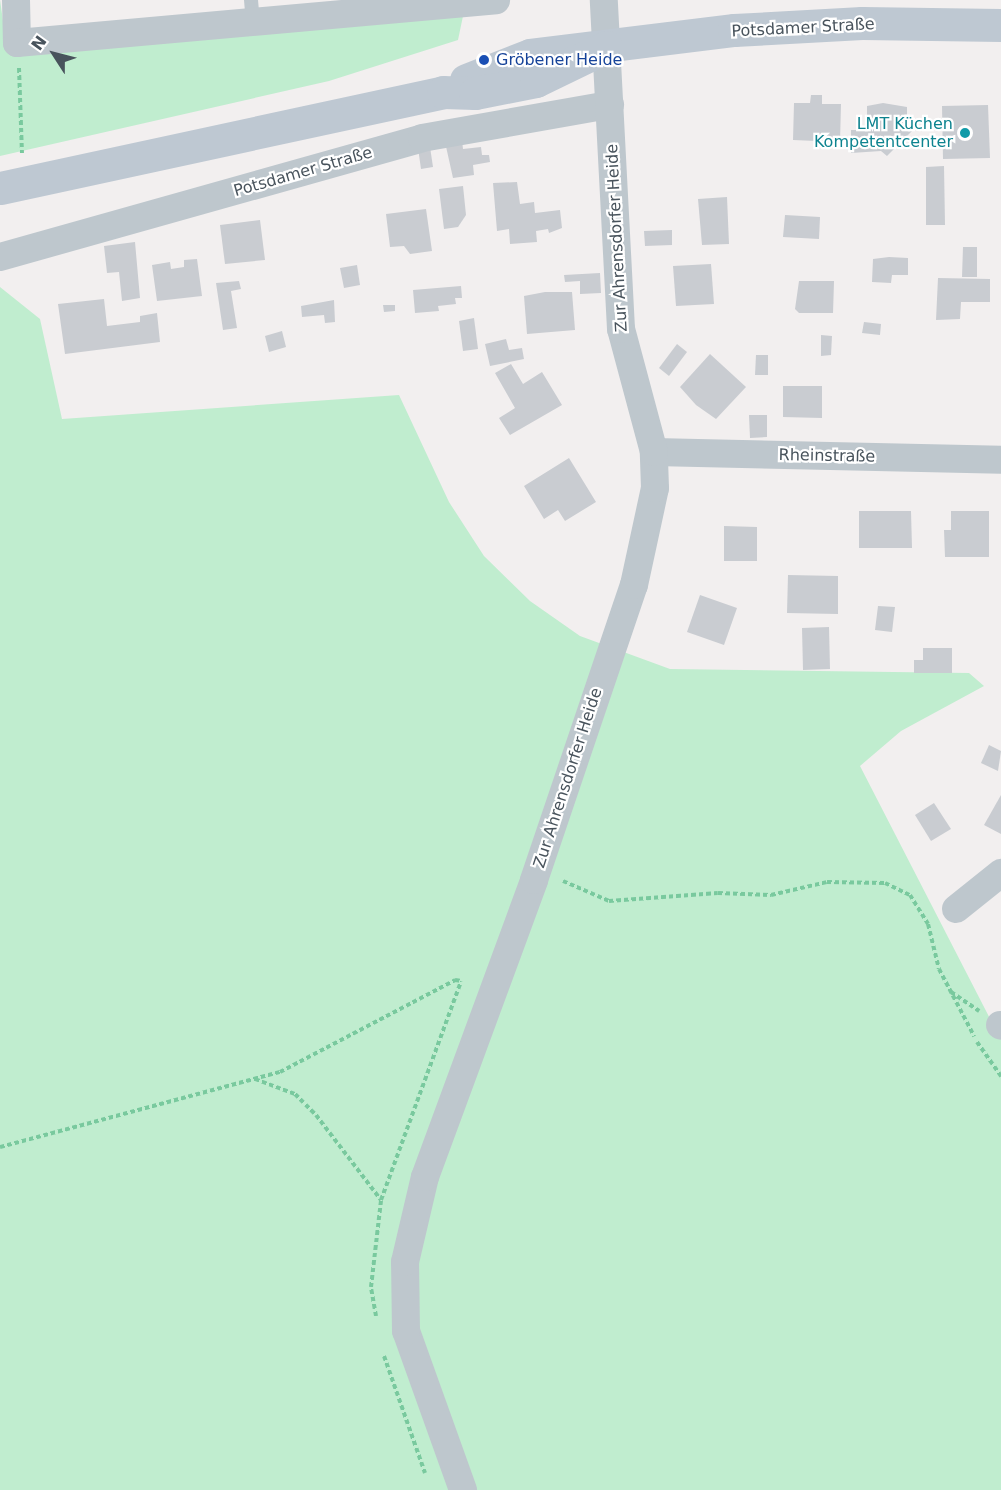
<!DOCTYPE html>
<html>
<head>
<meta charset="utf-8">
<style>
  body { margin:0 }
  #map { position:relative; width:1001px; height:1490px; overflow:hidden; background:#f2efef; font-family:"DejaVu Sans",sans-serif }
  div>[style] { position:absolute }
  [style*='--x'] { left:calc(var(--x)*1px); top:calc(var(--y)*1px); width:calc(var(--w)*1px); rotate:calc(var(--a)*1deg) }
  .green>* { inset:0; background:#c0edcf }
  .building>* { inset:0; background:#c9ccd1 }
  .path>* { height:4px; margin-top:-2px; transform-origin:0; background:repeating-linear-gradient(90deg,#79c99e 0 4.5px,transparent 0 7.5px) }
  .lane>* { height:14px; margin:-7px; padding:0 7px; transform-origin:7px; border-radius:7px; background:#bec7cd }
  .street>* { height:28px; margin:-14px; padding:0 14px; transform-origin:14px; border-radius:14px; background:#bec7cd }
  .secondary>* { height:33px; margin:-16.5px; padding:0 16.5px; transform-origin:16.5px; border-radius:16.5px; background:#bec8d2 }
  .dots>* { width:16px; height:16px; translate:-50% -50%; box-sizing:border-box; border:3px solid #fff; border-radius:50% }
  span { translate:-50% -50%; white-space:nowrap; text-align:center; line-height:1.15; -webkit-text-stroke:4.5px #fff; paint-order:stroke }
  .street-label { font-size:16px; color:#48535c }
  .transit-label { font-size:16px; color:#164399 }
  .left { translate:0 -50%; text-align:left }
  .culture-label { font-size:16px; color:#0d838f }
  .right { translate:-100% -50%; text-align:right }
  .north { position:absolute; left:24px; top:24px; width:60px; height:60px; -webkit-text-stroke:4px #fff; paint-order:stroke; rotate:306deg; font-size:16px; font-weight:700; line-height:24px; text-align:center; color:#48535c }
  .north::after { content:''; display:block; margin:auto; width:21px; height:27px; background:#48535c; clip-path:polygon(50% 0,100% 100%,50% 72%,0 100%) }
</style>
</head>
<body>
<div id="map">
  <div class="green">
    <div style="clip-path:polygon(0 0,7px 49px,463px 16px,458px 40px,329px 81px,0 156px)"></div>
    <div style="clip-path:polygon(0 287px,40px 319px,62px 419px,399px 395px,449px 502px,484px 556px,530px 601px,580px 636px,670px 669px,969px 673px,984px 686px,901px 731px,860px 766px,1001px 1040px,1001px 1490px,0 1490px)"></div>
  </div>
  <div class="building">
    <div style="clip-path:polygon(811px 95px,822px 95px,822px 104px,841px 104px,840px 142px,793px 140px,794px 103px,810px 103px)"></div>
    <div style="clip-path:polygon(883px 103px,907px 107px,907px 125px,912px 131px,887px 156px,881px 151px,851px 153px,851px 130px,867px 130px,867px 106px)"></div>
    <div style="clip-path:polygon(988px 105px,990px 158px,943px 159px,942px 106px)"></div>
    <div style="clip-path:polygon(462px 140px,463px 149px,481px 147px,482px 155px,489px 155px,490px 162px,473px 165px,474px 175px,453px 178px,445px 142px)"></div>
    <div style="clip-path:polygon(430px 147px,433px 167px,421px 169px,418px 148px)"></div>
    <div style="clip-path:polygon(944px 166px,945px 225px,926px 225px,926px 167px)"></div>
    <div style="clip-path:polygon(517px 182px,520px 204px,534px 202px,535px 213px,560px 210px,562px 228px,549px 233px,548px 229px,536px 231px,537px 242px,510px 244px,509px 229px,497px 231px,493px 183px)"></div>
    <div style="clip-path:polygon(463px 186px,466px 215px,458px 227px,444px 229px,439px 189px)"></div>
    <div style="clip-path:polygon(727px 197px,729px 244px,702px 245px,698px 199px)"></div>
    <div style="clip-path:polygon(426px 209px,432px 251px,410px 254px,404px 246px,390px 247px,386px 214px)"></div>
    <div style="clip-path:polygon(785px 215px,820px 217px,819px 239px,783px 237px)"></div>
    <div style="clip-path:polygon(260px 220px,265px 260px,225px 264px,220px 225px)"></div>
    <div style="clip-path:polygon(672px 230px,672px 245px,645px 246px,644px 231px)"></div>
    <div style="clip-path:polygon(135px 242px,140px 298px,122px 301px,119px 272px,107px 273px,104px 246px)"></div>
    <div style="clip-path:polygon(963px 247px,977px 247px,977px 277px,962px 277px)"></div>
    <div style="clip-path:polygon(889px 257px,908px 258px,908px 275px,892px 275px,891px 283px,872px 282px,873px 259px)"></div>
    <div style="clip-path:polygon(197px 259px,202px 296px,157px 301px,152px 265px,170px 262px,171px 269px,184px 267px,184px 260px)"></div>
    <div style="clip-path:polygon(711px 264px,714px 304px,676px 306px,673px 266px)"></div>
    <div style="clip-path:polygon(357px 265px,360px 285px,344px 288px,340px 268px)"></div>
    <div style="clip-path:polygon(600px 273px,601px 293px,580px 294px,580px 281px,565px 282px,564px 275px)"></div>
    <div style="clip-path:polygon(938px 278px,990px 279px,990px 302px,961px 302px,960px 319px,936px 320px)"></div>
    <div style="clip-path:polygon(239px 281px,241px 289px,231px 291px,237px 328px,223px 330px,216px 283px)"></div>
    <div style="clip-path:polygon(799px 281px,834px 281px,833px 313px,799px 313px,795px 309px)"></div>
    <div style="clip-path:polygon(461px 286px,462px 298px,455px 298px,456px 304px,438px 306px,439px 311px,415px 313px,413px 290px)"></div>
    <div style="clip-path:polygon(545px 292px,572px 292px,575px 330px,527px 334px,524px 296px)"></div>
    <div style="clip-path:polygon(104px 299px,107px 326px,140px 322px,140px 316px,157px 313px,160px 342px,65px 354px,58px 304px)"></div>
    <div style="clip-path:polygon(334px 300px,335px 322px,325px 323px,324px 315px,302px 317px,301px 306px)"></div>
    <div style="clip-path:polygon(383px 305px,395px 305px,395px 311px,384px 312px)"></div>
    <div style="clip-path:polygon(474px 318px,478px 349px,463px 351px,459px 321px)"></div>
    <div style="clip-path:polygon(864px 322px,881px 324px,880px 335px,862px 333px)"></div>
    <div style="clip-path:polygon(282px 331px,286px 347px,269px 352px,265px 336px)"></div>
    <div style="clip-path:polygon(821px 335px,832px 336px,831px 355px,821px 356px)"></div>
    <div style="clip-path:polygon(506px 339px,509px 350px,522px 348px,524px 359px,490px 366px,485px 344px)"></div>
    <div style="clip-path:polygon(677px 344px,687px 352px,669px 376px,659px 368px)"></div>
    <div style="clip-path:polygon(710px 354px,746px 387px,716px 419px,696px 405px,680px 387px)"></div>
    <div style="clip-path:polygon(756px 355px,768px 355px,768px 375px,755px 375px)"></div>
    <div style="clip-path:polygon(511px 364px,523px 384px,542px 372px,562px 405px,510px 435px,499px 418px,515px 408px,495px 373px)"></div>
    <div style="clip-path:polygon(783px 386px,822px 386px,822px 418px,783px 417px)"></div>
    <div style="clip-path:polygon(749px 415px,767px 415px,767px 437px,750px 438px)"></div>
    <div style="clip-path:polygon(569px 458px,596px 502px,565px 521px,558px 510px,544px 519px,524px 486px)"></div>
    <div style="clip-path:polygon(859px 511px,911px 511px,912px 548px,859px 548px)"></div>
    <div style="clip-path:polygon(951px 511px,989px 511px,989px 557px,945px 557px,944px 530px,951px 530px)"></div>
    <div style="clip-path:polygon(724px 526px,757px 527px,757px 561px,724px 561px)"></div>
    <div style="clip-path:polygon(788px 575px,838px 576px,838px 614px,787px 613px)"></div>
    <div style="clip-path:polygon(700px 595px,737px 608px,724px 645px,687px 632px)"></div>
    <div style="clip-path:polygon(878px 606px,895px 607px,892px 632px,875px 630px)"></div>
    <div style="clip-path:polygon(829px 627px,830px 669px,803px 670px,802px 628px)"></div>
    <div style="clip-path:polygon(923px 648px,952px 648px,952px 673px,914px 673px,914px 660px,923px 660px)"></div>
    <div style="clip-path:polygon(989px 745px,1001px 751px,998px 771px,981px 763px)"></div>
    <div style="clip-path:polygon(1001px 795px,1001px 834px,984px 825px)"></div>
    <div style="clip-path:polygon(934px 803px,951px 829px,931px 841px,915px 815px)"></div>
  </div>
  <div class="path">
    <div style="--x:19;--y:68;--w:85;--a:88"></div>
    <div style="--x:563;--y:881;--w:50;--a:23.5"></div>
    <div style="--x:609;--y:901;--w:109;--a:-4.2"></div>
    <div style="--x:718;--y:893;--w:53;--a:2.2"></div>
    <div style="--x:771;--y:895;--w:57;--a:-13.1"></div>
    <div style="--x:827;--y:882;--w:58;--a:1"></div>
    <div style="--x:885;--y:883;--w:28;--a:26"></div>
    <div style="--x:910;--y:895;--w:34;--a:58"></div>
    <div style="--x:928;--y:924;--w:46;--a:76.3"></div>
    <div style="--x:939;--y:969;--w:76;--a:62.4"></div>
    <div style="--x:951;--y:992;--w:34;--a:34"></div>
    <div style="--x:977;--y:1042;--w:42;--a:54.8"></div>
    <div style="--x:255;--y:1079;--w:43;--a:20.6"></div>
    <div style="--x:295;--y:1094;--w:30;--a:45"></div>
    <div style="--x:316;--y:1115;--w:107;--a:52.6"></div>
    <div style="--x:0;--y:1147;--w:290;--a:-15"></div>
    <div style="--x:280;--y:1072;--w:198;--a:-27.7"></div>
    <div style="--x:455;--y:980;--w:7;--a:8"></div>
    <div style="--x:376;--y:1316;--w:29;--a:-100"></div>
    <div style="--x:371;--y:1287;--w:88;--a:-83.4"></div>
    <div style="--x:381;--y:1200;--w:233;--a:-69.9"></div>
    <div style="--x:384;--y:1356;--w:124;--a:70.7"></div>
  </div>
  <div class="lane">
    <div style="--x:251;--y:0;--w:22;--a:85"></div>
  </div>
  <div class="street">
    <div style="--x:16;--y:0;--w:43;--a:88.7"></div>
    <div style="--x:17;--y:43;--w:481;--a:-5.1"></div>
    <div style="--x:0;--y:257;--w:438;--a:-15.7"></div>
    <div style="--x:422;--y:138;--w:191;--a:-10"></div>
    <div style="--x:654;--y:452;--w:347;--a:1.3"></div>
    <div style="--x:956;--y:909;--w:58;--a:-38.7"></div>
    <div style="--x:1000;--y:1025;--w:1;--a:45"></div>
    <div style="--x:463;--y:1490;--w:169;--a:-109.7"></div>
    <div style="--x:406;--y:1331;--w:69;--a:-90.8"></div>
    <div style="--x:405;--y:1262;--w:87;--a:-76.8"></div>
    <div style="--x:425;--y:1177;--w:316;--a:-69.8"></div>
    <div style="--x:534;--y:880;--w:311;--a:-71.3"></div>
    <div style="--x:634;--y:585;--w:99;--a:-77.8"></div>
    <div style="--x:655;--y:488;--w:36;--a:-92"></div>
    <div style="--x:654;--y:452;--w:127;--a:-105"></div>
    <div style="--x:621;--y:329;--w:329;--a:-93"></div>
  </div>
  <div class="secondary">
    <div style="--x:466;--y:80;--w:69;--a:-21.3"></div>
    <div style="--x:530;--y:55;--w:206;--a:-7"></div>
    <div style="--x:734;--y:30;--w:128;--a:-3.1"></div>
    <div style="--x:862;--y:23;--w:139;--a:0.8"></div>
    <div style="--x:0;--y:188;--w:453;--a:-12.2"></div>
    <div style="--x:443;--y:92;--w:32;--a:2"></div>
    <div style="--x:475;--y:93;--w:62;--a:-11.1"></div>
    <div style="--x:536;--y:81;--w:78;--a:-25.9"></div>
  </div>
  <div class="dots">
    <div style="left:484px;top:60px;background:#1a4fb4"></div>
    <div style="left:965px;top:133px;background:#0f9aa8"></div>
  </div>
  <div class="street-label">
    <span style="left:803px;top:28px;rotate:-3deg">Potsdamer Straße</span>
    <span style="left:303px;top:172px;rotate:-16deg">Potsdamer Straße</span>
    <span style="left:617px;top:238px;rotate:-93deg">Zur Ahrensdorfer Heide</span>
    <span style="left:827px;top:456px;rotate:1deg">Rheinstraße</span>
    <span style="left:568px;top:778px;rotate:-72deg">Zur Ahrensdorfer Heide</span>
  </div>
  <div class="transit-label">
    <span class="left" style="left:496px;top:60px">Gröbener Heide</span>
  </div>
  <div class="culture-label">
    <span class="right" style="left:953px;top:133px">LMT Küchen<br>Kompetentcenter</span>
  </div>
  <div class="north">N</div>
</div>
</body>
</html>
